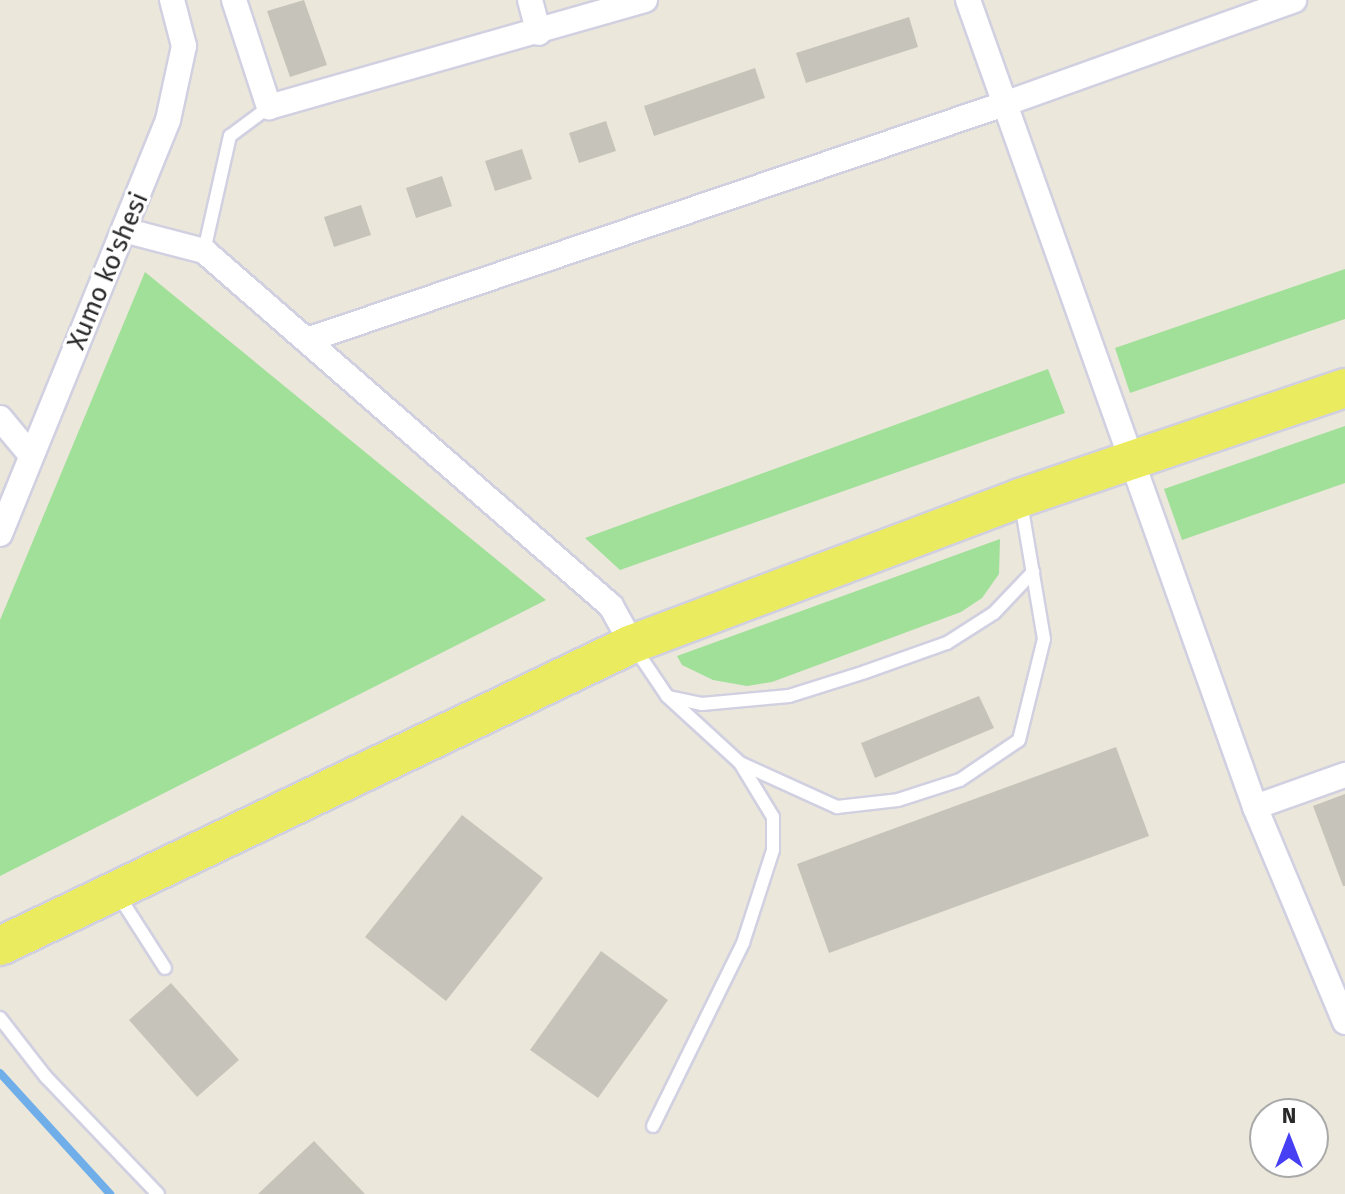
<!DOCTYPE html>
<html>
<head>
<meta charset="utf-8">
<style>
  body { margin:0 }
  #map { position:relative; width:1345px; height:1194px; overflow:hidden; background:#ebe7db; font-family:"Fira Sans",sans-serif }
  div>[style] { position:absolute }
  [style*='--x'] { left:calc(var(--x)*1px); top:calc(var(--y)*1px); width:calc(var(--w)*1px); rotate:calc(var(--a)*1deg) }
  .green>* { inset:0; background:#a0e099 }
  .stream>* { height:8px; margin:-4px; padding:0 4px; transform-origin:4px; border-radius:4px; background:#70aeea }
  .building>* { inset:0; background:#c6c4ba }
  .roads { filter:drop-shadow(2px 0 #d1d0e1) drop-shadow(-2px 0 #d1d0e1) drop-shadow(0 2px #d1d0e1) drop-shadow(0 -2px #d1d0e1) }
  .service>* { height:12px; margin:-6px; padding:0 6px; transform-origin:6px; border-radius:6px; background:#fff }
  .minor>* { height:24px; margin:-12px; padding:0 12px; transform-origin:12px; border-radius:12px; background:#fff }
  .primary>* { height:38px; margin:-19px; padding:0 19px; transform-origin:19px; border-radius:19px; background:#ebeb5f }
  span { translate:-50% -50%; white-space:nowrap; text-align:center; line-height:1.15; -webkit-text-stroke:6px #fff; paint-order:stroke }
  .street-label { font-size:26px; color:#292929 }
  .north { position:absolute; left:1249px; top:1098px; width:80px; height:80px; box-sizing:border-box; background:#fff; border:2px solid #a9a9a9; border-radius:50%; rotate:0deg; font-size:22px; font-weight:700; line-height:32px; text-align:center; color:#292929 }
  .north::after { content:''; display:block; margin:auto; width:28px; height:36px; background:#473ff3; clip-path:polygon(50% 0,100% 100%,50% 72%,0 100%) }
</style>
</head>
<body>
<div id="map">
  <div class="green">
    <div style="clip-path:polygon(1345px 269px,1345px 319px,1130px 393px,1115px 348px)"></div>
    <div style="clip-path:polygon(145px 272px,546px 600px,0 876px,0 620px)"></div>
    <div style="clip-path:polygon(1048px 369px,1065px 413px,620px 570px,585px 538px)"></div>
    <div style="clip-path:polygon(1345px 426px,1345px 483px,1182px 540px,1164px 489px)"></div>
    <div style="clip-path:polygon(1000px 539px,999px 574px,982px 598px,961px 612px,772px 682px,747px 686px,713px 680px,682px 665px,677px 656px)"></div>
  </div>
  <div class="stream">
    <div style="--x:0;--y:1073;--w:164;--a:47.7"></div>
  </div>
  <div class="building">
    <div style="clip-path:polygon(304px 0,327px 65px,290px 77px,267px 11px)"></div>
    <div style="clip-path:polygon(909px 17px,918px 47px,806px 83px,796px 53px)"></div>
    <div style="clip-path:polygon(755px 68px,765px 98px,654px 136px,644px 106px)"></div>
    <div style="clip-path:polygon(606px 121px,616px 151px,579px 163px,569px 133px)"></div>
    <div style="clip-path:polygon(522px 149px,532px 179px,495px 191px,485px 161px)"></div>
    <div style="clip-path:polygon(442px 176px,452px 206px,416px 218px,406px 188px)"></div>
    <div style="clip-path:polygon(361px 205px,371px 235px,334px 247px,324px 217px)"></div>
    <div style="clip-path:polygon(979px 696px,994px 728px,875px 778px,861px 743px)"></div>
    <div style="clip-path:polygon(1116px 747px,1149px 836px,829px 953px,797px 864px)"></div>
    <div style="clip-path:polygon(1345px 794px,1345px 886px,1343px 886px,1313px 806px)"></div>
    <div style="clip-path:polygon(462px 815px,543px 878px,446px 1001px,365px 937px)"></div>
    <div style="clip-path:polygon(601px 951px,668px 1000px,598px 1098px,530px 1050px)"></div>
    <div style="clip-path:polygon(171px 983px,239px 1060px,197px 1097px,129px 1020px)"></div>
    <div style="clip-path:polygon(314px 1141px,365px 1194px,258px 1194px)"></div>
  </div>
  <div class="roads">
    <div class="service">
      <div style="--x:204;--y:251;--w:118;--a:-77.3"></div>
      <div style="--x:230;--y:136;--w:49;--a:-36.6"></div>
      <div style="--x:634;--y:647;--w:59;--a:56"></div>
      <div style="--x:667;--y:696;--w:99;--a:42.5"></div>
      <div style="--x:740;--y:763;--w:107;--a:24.4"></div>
      <div style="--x:837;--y:807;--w:61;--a:-6.5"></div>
      <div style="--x:898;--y:800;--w:65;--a:-17.9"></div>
      <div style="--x:960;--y:780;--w:71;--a:-34.1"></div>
      <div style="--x:1019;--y:740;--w:104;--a:-76.1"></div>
      <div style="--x:1044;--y:639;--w:138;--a:-99.6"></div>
      <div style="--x:669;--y:697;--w:34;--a:12"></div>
      <div style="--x:702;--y:704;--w:87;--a:-5.3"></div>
      <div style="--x:789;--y:696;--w:80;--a:-17.5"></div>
      <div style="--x:865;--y:672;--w:87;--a:-19.5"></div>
      <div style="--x:947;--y:643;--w:56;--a:-32.6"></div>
      <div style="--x:994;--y:613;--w:57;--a:-46.4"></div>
      <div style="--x:117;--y:893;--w:89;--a:57.4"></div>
      <div style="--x:0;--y:1018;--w:75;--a:52.1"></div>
      <div style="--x:46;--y:1077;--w:162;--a:46.3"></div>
      <div style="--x:653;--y:1126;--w:204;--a:-63.8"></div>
      <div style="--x:743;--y:943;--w:98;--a:-72.1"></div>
      <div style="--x:773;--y:850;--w:33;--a:-90"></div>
      <div style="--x:773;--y:817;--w:63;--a:-121.4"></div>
    </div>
    <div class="minor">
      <div style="--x:234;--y:0;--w:113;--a:71.9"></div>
      <div style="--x:269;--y:107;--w:391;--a:-15.9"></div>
      <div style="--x:530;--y:0;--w:34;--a:75"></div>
      <div style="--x:968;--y:0;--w:857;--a:70.42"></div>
      <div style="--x:1255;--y:807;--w:233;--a:67.3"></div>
      <div style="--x:127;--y:231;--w:80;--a:14.6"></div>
      <div style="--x:204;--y:251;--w:540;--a:41.1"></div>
      <div style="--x:611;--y:606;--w:43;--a:61.1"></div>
      <div style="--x:307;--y:340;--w:739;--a:-18.7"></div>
      <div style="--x:1007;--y:103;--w:305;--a:-19.7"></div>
      <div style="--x:0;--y:418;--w:47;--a:50.2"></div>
      <div style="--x:0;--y:534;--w:447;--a:-67.9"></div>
      <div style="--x:168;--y:120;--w:76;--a:-77.8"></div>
      <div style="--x:184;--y:46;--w:48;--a:-104.6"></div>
      <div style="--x:1255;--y:807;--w:96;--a:-19.6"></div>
    </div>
    <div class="primary">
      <div style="--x:0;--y:946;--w:700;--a:-25.54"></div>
      <div style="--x:632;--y:644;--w:415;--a:-20.6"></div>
      <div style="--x:1020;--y:498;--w:343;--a:-18.7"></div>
    </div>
  </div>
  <div class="street-label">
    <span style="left:108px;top:271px;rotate:-67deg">Xumo ko'shesi</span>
  </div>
  <div class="north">N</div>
</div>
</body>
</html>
